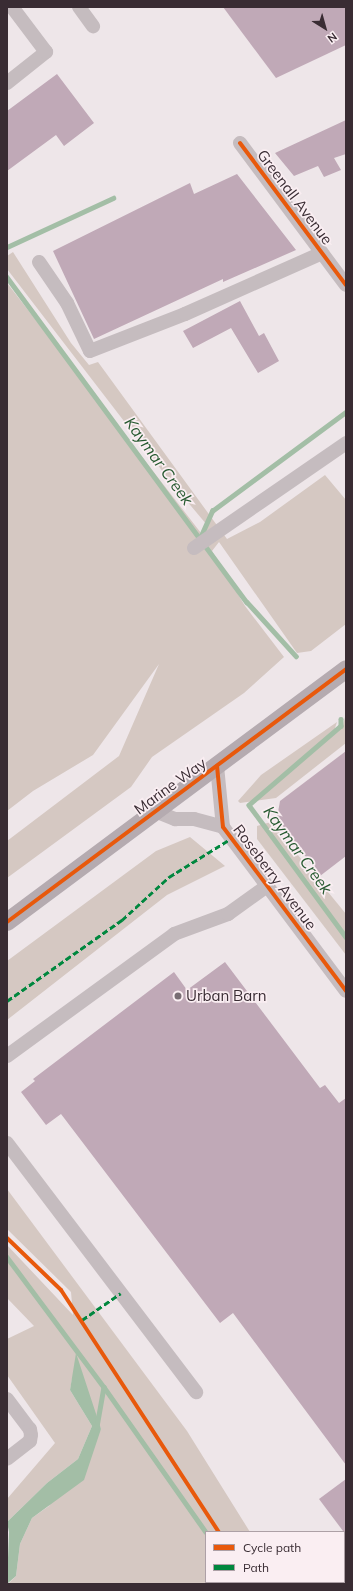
<!DOCTYPE html>
<html>
<head>
<meta charset="utf-8">
<style>
  body { margin:0 }
  #map { position:relative; width:353px; height:1591px; overflow:hidden; background:#eee6e9; font-family:Mulish,sans-serif }
  div>[style] { position:absolute }
  [style*='--x'] { left:calc(var(--x)*1px); top:calc(var(--y)*1px); width:calc(var(--w)*1px); rotate:calc(var(--a)*1deg) }
  .green>* { inset:0; background:#d5c8c2 }
  .water>* { inset:0; background:#a3bea6 }
  .stream>* { height:4.5px; margin:-2.25px; padding:0 2.25px; transform-origin:2.25px; border-radius:2.25px; background:#a3bea6 }
  .building>* { inset:0; background:#c0a9b7 }
  .minor>* { height:14px; margin:-7px; padding:0 7px; transform-origin:7px; border-radius:7px; background:#c5bcbf }
  .major>* { height:18px; margin:-9px; padding:0 9px; transform-origin:9px; border-radius:9px; background:#b5abb0 }
  .quiet>* { height:3px; margin-top:-1.5px; transform-origin:0; background:repeating-linear-gradient(90deg,#00873e 0 6px,transparent 0 9px) }
  .cycleway>* { height:4px; margin:-2px; padding:0 2px; transform-origin:2px; border-radius:2px; background:#e8590c }
  .dots>* { width:11px; height:11px; translate:-50% -50%; box-sizing:border-box; border:2px solid #faeef2; border-radius:50% }
  span { translate:-50% -50%; white-space:nowrap; text-align:center; line-height:1.15; -webkit-text-stroke:3.5px #faeef2; paint-order:stroke }
  .street-label { font-size:15px; color:#392c33 }
  .poi-label { font-size:15px; color:#392c33 }
  .left { translate:0 -50%; text-align:left }
  .water-label { font-size:16px; color:#24582e; font-style:italic }
  .frame { position:absolute; inset:0; border:8px solid #392c33; pointer-events:none }
  .legend { position:absolute; left:205px; top:1531px; width:140px; height:52px; box-sizing:border-box; background:#faeef2; border:1px solid #ada0a6; margin:0; padding:5px 7px; list-style:none; font-size:12px; color:#392c33 }
  .legend li { display:flex; align-items:center; gap:8px; height:20px }
  .legend b { width:20px; border:1px solid #ada0a6 }
  .north { position:absolute; left:305px; top:8px; width:40px; height:40px; -webkit-text-stroke:3px #faeef2; paint-order:stroke; rotate:143deg; font-size:11px; font-weight:700; line-height:16px; text-align:center; color:#392c33 }
  .north::after { content:''; display:block; margin:auto; width:14px; height:18px; background:#392c33; clip-path:polygon(50% 0,100% 100%,50% 72%,0 100%) }
</style>
</head>
<body>
<div id="map">
  <div class="green">
    <div style="clip-path:polygon(13px 252px,71px 343px,89px 365px,98px 362px,227px 539px,260px 522px,325px 475px,346px 500px,346px 624px,311px 651px,297px 653px,219px 542px,212px 551px,245px 606px,284px 657px,244px 693px,152px 757px,131px 787px,7px 878px,7px 841px,119px 756px,159px 664px,93px 755px,33px 791px,7px 811px,7px 283px,201px 533px,207px 525px,170px 481px,7px 269px,7px 256px)"></div>
    <div style="clip-path:polygon(346px 713px,346px 743px,276px 798px,240px 803px,238px 801px,261px 775px,337px 722px,335px 728px,342px 729px)"></div>
    <div style="clip-path:polygon(271px 822px,346px 914px,346px 955px,257px 839px,257px 826px)"></div>
    <div style="clip-path:polygon(190px 837px,225px 866px,167px 895px,7px 1020px,7px 961px,156px 851px)"></div>
    <div style="clip-path:polygon(7px 1189px,187px 1431px,250px 1532px,206px 1532px,206px 1582px,282px 1584px,8px 1584px,16px 1576px,20px 1544px,32px 1518px,49px 1506px,101px 1429px,72px 1379px,70px 1390px,92px 1426px,78px 1459px,47px 1483px,7px 1522px,7px 1499px,55px 1443px,7px 1375px,7px 1339px,34px 1326px,7px 1298px,7px 1245px,73px 1315px,71px 1292px,7px 1229px)"></div>
  </div>
  <div class="water">
    <div style="clip-path:polygon(76px 1353px,101px 1429px,84px 1480px,32px 1518px,20px 1544px,16px 1576px,7px 1584px,9px 1532px,7px 1522px,47px 1483px,78px 1459px,92px 1426px,70px 1390px)"></div>
  </div>
  <div class="stream">
    <div style="--x:7;--y:247;--w:117;--a:-24.8"></div>
    <div style="--x:7;--y:277;--w:404;--a:53.6"></div>
    <div style="--x:247;--y:602;--w:73;--a:47.8"></div>
    <div style="--x:200;--y:538;--w:30;--a:-66"></div>
    <div style="--x:212;--y:511;--w:167;--a:-36.5"></div>
    <div style="--x:341;--y:719;--w:7;--a:90"></div>
    <div style="--x:341;--y:726;--w:121;--a:139.3"></div>
    <div style="--x:249;--y:805;--w:164;--a:53.7"></div>
    <div style="--x:7;--y:1257;--w:162;--a:53.3"></div>
    <div style="--x:104;--y:1387;--w:40;--a:100"></div>
    <div style="--x:104;--y:1387;--w:177;--a:54.9"></div>
    <div style="--x:241;--y:1582;--w:2;--a:63"></div>
  </div>
  <div class="building">
    <div style="clip-path:polygon(223px 7px,346px 7px,346px 45px,276px 78px)"></div>
    <div style="clip-path:polygon(57px 74px,94px 123px,64px 146px,56px 135px,7px 171px,7px 111px)"></div>
    <div style="clip-path:polygon(346px 120px,346px 154px,334px 158px,341px 170px,324px 177px,318px 166px,294px 176px,275px 153px)"></div>
    <div style="clip-path:polygon(237px 174px,296px 250px,223px 282px,223px 279px,94px 339px,53px 251px,190px 183px,194px 194px)"></div>
    <div style="clip-path:polygon(240px 301px,259px 336px,264px 333px,279px 361px,258px 373px,231px 328px,193px 348px,183px 331px)"></div>
    <div style="clip-path:polygon(346px 751px,346px 856px,320px 876px,277px 818px,280px 801px)"></div>
    <div style="clip-path:polygon(225px 962px,320px 1088px,325px 1085px,339px 1103px,346px 1098px,346px 1465px,233px 1313px,220px 1323px,61px 1114px,46px 1125px,21px 1092px,35px 1081px,33px 1079px,174px 972px,187px 990px)"></div>
    <div style="clip-path:polygon(346px 1479px,346px 1535px,319px 1499px)"></div>
  </div>
  <div class="minor">
    <div style="--x:79;--y:7;--w:24;--a:54"></div>
    <div style="--x:7;--y:83;--w:50;--a:-38.5"></div>
    <div style="--x:46;--y:52;--w:56;--a:-127.1"></div>
    <div style="--x:240;--y:143;--w:177;--a:53.3"></div>
    <div style="--x:39;--y:262;--w:50;--a:55.7"></div>
    <div style="--x:67;--y:303;--w:53;--a:64.4"></div>
    <div style="--x:90;--y:351;--w:102;--a:-21.3"></div>
    <div style="--x:185;--y:314;--w:150;--a:-24"></div>
    <div style="--x:194;--y:548;--w:185;--a:-34.6"></div>
    <div style="--x:217;--y:766;--w:61;--a:84.4"></div>
    <div style="--x:223;--y:827;--w:205;--a:53.1"></div>
    <div style="--x:155;--y:811;--w:22;--a:22"></div>
    <div style="--x:175;--y:819;--w:19;--a:0"></div>
    <div style="--x:194;--y:819;--w:30;--a:15"></div>
    <div style="--x:7;--y:1056;--w:207;--a:-36.1"></div>
    <div style="--x:174;--y:934;--w:58;--a:-20.3"></div>
    <div style="--x:228;--y:914;--w:48;--a:-35.7"></div>
    <div style="--x:7;--y:1143;--w:313;--a:52.8"></div>
    <div style="--x:7;--y:1399;--w:38;--a:53"></div>
    <div style="--x:30;--y:1429;--w:6;--a:81"></div>
    <div style="--x:31;--y:1435;--w:6;--a:99"></div>
    <div style="--x:30;--y:1441;--w:29;--a:142"></div>
  </div>
  <div class="major">
    <div style="--x:7;--y:922;--w:423;--a:-36.7"></div>
  </div>
  <div class="quiet">
    <div style="--x:7;--y:1001;--w:141;--a:-35.2"></div>
    <div style="--x:122;--y:920;--w:64;--a:-42.5"></div>
    <div style="--x:169;--y:877;--w:74;--a:-31.8"></div>
    <div style="--x:82;--y:1320;--w:47;--a:-34.7"></div>
    <div style="--x:253;--y:1582;--w:2;--a:63"></div>
  </div>
  <div class="cycleway">
    <div style="--x:240;--y:143;--w:177;--a:53.3"></div>
    <div style="--x:217;--y:766;--w:61;--a:84.4"></div>
    <div style="--x:223;--y:827;--w:205;--a:53.1"></div>
    <div style="--x:7;--y:922;--w:423;--a:-36.7"></div>
    <div style="--x:7;--y:1238;--w:75;--a:43.9"></div>
    <div style="--x:61;--y:1290;--w:289;--a:56.9"></div>
  </div>
  <div class="dots">
    <div style="left:178px;top:996px;background:#786d73"></div>
  </div>
  <div class="street-label">
    <span style="left:295px;top:197px;rotate:53deg">Greenall Avenue</span>
    <span style="left:170px;top:786px;rotate:-36deg">Marine Way</span>
    <span style="left:275px;top:877px;rotate:53deg">Roseberry Avenue</span>
  </div>
  <div class="poi-label">
    <span class="left" style="left:186px;top:996px">Urban Barn</span>
  </div>
  <div class="water-label">
    <span style="left:159px;top:461px;rotate:54deg">Kaymar Creek</span>
    <span style="left:298px;top:850px;rotate:54deg">Kaymar Creek</span>
  </div>
  <div class="frame"></div>
  <ul class="legend">
  <li><b style="height:5px;background:#e8590c"></b>Cycle path</li>
  <li><b style="height:5px;background:#00873e"></b>Path</li>
  </ul>
  <div class="north">N</div>
</div>
</body>
</html>
